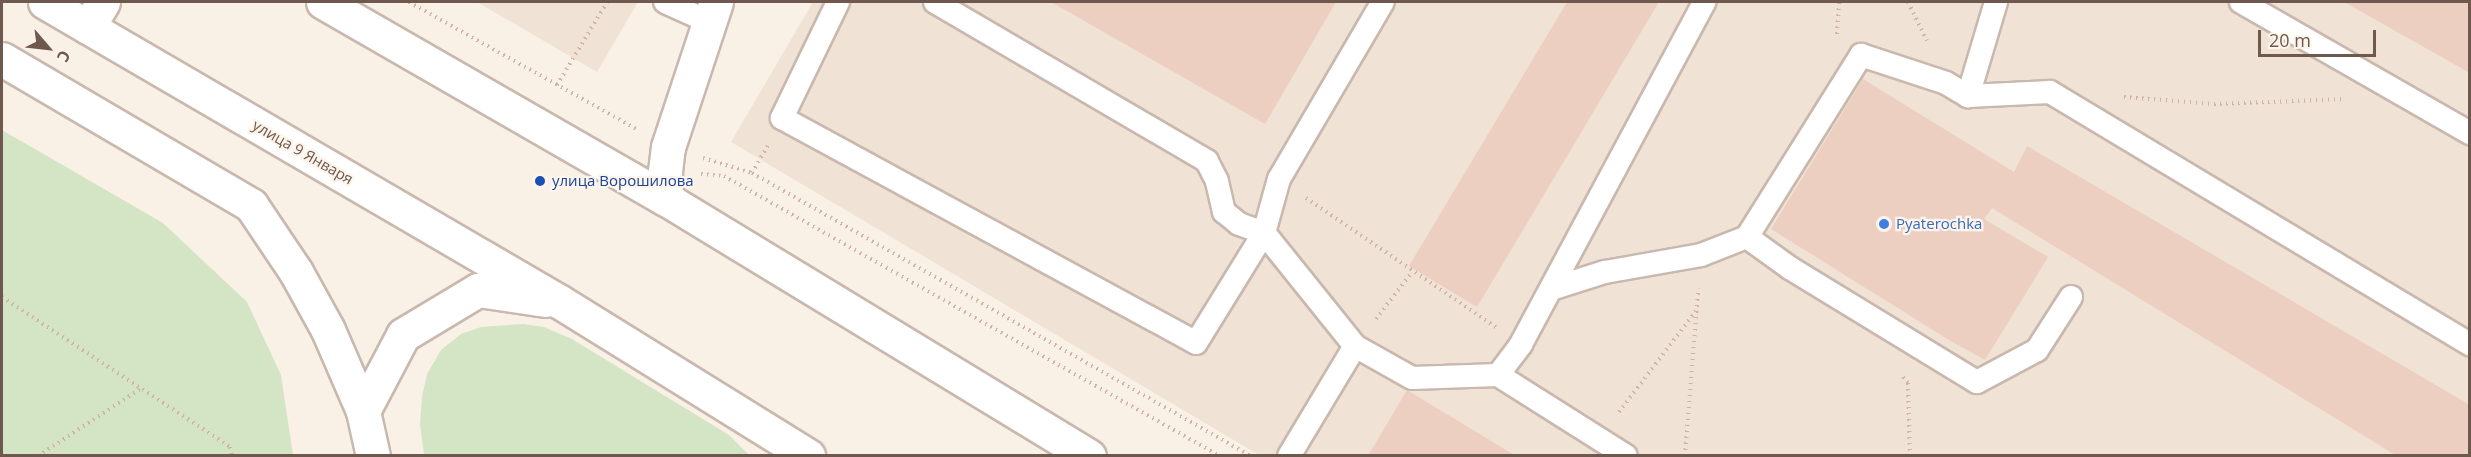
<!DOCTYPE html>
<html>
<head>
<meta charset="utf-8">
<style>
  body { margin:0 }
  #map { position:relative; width:2471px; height:457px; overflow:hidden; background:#f9f1e5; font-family:"Open Sans",sans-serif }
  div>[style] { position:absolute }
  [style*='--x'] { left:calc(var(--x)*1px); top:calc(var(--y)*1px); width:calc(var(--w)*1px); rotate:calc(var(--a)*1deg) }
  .residential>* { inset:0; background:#f0e2d5 }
  .green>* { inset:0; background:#d4e5c6 }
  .building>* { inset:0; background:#eccfc0 }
  .path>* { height:4px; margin-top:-2px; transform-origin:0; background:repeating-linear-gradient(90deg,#d0b3a4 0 1.5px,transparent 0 6px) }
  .roads { filter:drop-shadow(2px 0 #c9b8ad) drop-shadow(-2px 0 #c9b8ad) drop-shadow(0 2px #c9b8ad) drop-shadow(0 -2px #c9b8ad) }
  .service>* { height:22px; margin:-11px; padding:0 11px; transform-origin:11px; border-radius:11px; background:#fff }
  .minor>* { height:33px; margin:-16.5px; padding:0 16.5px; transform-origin:16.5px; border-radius:16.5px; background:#fff }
  .secondary>* { height:33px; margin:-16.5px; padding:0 16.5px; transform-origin:16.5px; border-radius:16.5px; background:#fff }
  .dots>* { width:16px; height:16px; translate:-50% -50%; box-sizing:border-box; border:3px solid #fdf5eb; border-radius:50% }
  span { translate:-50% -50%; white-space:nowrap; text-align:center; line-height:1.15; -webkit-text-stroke:4.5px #fdf5eb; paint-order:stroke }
  .street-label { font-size:15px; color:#6f584e }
  .transit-label { font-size:15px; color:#164399 }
  .left { translate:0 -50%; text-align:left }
  .shop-label { font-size:15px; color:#366cbe }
  .frame { position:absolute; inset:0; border:3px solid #6f584e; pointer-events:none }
  .north { position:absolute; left:18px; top:18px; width:60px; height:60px; -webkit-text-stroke:4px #fdf5eb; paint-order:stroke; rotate:118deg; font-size:16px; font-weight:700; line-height:24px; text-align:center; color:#6f584e }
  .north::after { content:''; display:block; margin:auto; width:21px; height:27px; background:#6f584e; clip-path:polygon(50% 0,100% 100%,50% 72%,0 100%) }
  .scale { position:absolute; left:2258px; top:30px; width:118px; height:27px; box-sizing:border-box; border:3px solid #6f584e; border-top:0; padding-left:8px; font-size:18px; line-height:21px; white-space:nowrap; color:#6f584e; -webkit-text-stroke:4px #fdf5eb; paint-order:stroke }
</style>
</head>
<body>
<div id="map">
  <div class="residential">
    <div style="clip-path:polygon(477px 2px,638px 2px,597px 72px)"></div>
    <div style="clip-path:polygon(813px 2px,2469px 2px,2469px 455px,1259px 455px,731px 142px)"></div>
  </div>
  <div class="green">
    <div style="clip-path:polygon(2px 130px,163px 223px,247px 302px,281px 375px,293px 455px,2px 455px)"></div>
    <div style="clip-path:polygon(523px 324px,544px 327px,572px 339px,729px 435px,749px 455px,424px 455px,420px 424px,422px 397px,427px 374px,441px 350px,461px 334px,481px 327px)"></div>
  </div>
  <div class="building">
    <div style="clip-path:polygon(1051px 2px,1336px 2px,1265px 124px)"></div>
    <div style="clip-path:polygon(1567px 2px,1659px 2px,1477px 307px,1409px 266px)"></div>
    <div style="clip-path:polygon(2344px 2px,2470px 2px,2470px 73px)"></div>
    <div style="clip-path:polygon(1863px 79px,2014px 172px,2027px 146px,2470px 405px,2470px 456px,2397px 456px,1992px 208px,1984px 219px,2048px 257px,1985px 360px,1949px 340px,1771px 229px)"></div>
    <div style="clip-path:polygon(1407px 390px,1516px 456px,1368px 456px)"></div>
  </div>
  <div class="path">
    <div style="--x:409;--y:2;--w:260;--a:29.2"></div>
    <div style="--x:1908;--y:2;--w:43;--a:64"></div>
    <div style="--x:1837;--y:34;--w:32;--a:-86"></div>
    <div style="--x:557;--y:85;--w:97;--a:-58.9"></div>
    <div style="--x:2124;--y:97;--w:90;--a:4.4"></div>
    <div style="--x:2214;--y:104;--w:130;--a:-2.2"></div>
    <div style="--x:703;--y:158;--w:51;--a:17"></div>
    <div style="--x:752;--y:173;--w:574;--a:29.56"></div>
    <div style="--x:752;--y:173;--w:32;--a:-60"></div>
    <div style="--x:701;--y:174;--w:23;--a:5"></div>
    <div style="--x:724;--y:176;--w:570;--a:29.45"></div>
    <div style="--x:1306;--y:198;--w:230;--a:34.2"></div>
    <div style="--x:2;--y:297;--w:273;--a:33.3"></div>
    <div style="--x:230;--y:447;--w:9;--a:77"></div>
    <div style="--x:1376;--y:319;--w:59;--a:-52.5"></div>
    <div style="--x:1903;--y:377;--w:8;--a:50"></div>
    <div style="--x:1908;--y:383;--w:73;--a:88.4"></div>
    <div style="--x:1619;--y:412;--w:127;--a:-52.7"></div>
    <div style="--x:38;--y:456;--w:122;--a:-33.3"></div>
    <div style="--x:1685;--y:456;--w:168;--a:-85.5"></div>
  </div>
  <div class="roads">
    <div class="service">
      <div style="--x:665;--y:2;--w:48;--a:24.4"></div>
      <div style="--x:838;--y:2;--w:129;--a:115.8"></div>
      <div style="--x:782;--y:118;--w:471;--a:28.5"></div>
      <div style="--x:1196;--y:343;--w:129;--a:-58.3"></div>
      <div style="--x:1264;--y:233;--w:27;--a:-160"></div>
      <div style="--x:1239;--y:224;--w:19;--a:-141"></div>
      <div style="--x:1224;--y:212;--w:32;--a:-103"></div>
      <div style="--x:1217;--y:181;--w:22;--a:-117"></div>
      <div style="--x:1207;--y:161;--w:315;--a:-149.7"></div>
      <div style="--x:2241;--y:2;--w:264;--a:29.8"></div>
      <div style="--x:1968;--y:96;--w:98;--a:-73.4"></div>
      <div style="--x:1747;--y:237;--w:53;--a:35.8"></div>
      <div style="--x:1790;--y:268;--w:219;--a:31.4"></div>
      <div style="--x:1977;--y:382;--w:68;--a:-28.1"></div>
      <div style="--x:2037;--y:350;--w:63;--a:-57.3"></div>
      <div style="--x:1551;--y:289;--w:57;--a:-17.5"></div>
      <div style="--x:1605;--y:272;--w:97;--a:-10"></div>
      <div style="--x:1701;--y:255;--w:49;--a:-21.4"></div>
      <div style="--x:1747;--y:237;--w:215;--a:-57.9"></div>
      <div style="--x:1861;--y:55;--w:89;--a:18.2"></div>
      <div style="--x:1946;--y:83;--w:26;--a:31"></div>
      <div style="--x:1968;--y:96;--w:82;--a:-2.8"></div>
      <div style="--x:2050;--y:92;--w:490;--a:31"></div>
      <div style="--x:1355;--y:346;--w:65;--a:29.3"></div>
      <div style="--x:1412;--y:378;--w:86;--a:-2"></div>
      <div style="--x:1498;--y:375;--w:39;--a:-53"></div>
      <div style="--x:1521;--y:344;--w:388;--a:-61.8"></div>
      <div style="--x:1498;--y:375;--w:151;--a:32.3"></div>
      <div style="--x:1289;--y:456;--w:128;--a:-59"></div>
      <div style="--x:1355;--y:346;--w:145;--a:-128.8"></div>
      <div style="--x:1264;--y:233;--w:56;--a:-74.5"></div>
      <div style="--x:1279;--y:179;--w:205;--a:-59.6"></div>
    </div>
    <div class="minor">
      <div style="--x:323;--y:2;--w:396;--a:29.9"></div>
      <div style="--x:666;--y:199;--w:495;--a:31.3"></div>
      <div style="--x:88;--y:27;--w:29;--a:-59"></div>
      <div style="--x:666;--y:199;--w:28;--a:-92"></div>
      <div style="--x:665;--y:171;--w:24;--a:-83"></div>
      <div style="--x:668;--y:147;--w:153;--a:-71.7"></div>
    </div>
    <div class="secondary">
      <div style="--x:45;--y:2;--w:596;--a:30.22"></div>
      <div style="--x:560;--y:302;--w:292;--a:31.8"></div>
      <div style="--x:2;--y:59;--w:289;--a:30.4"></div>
      <div style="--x:251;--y:205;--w:81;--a:56.1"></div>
      <div style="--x:296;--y:272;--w:66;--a:61.1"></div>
      <div style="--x:328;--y:330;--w:88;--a:66.6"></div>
      <div style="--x:363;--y:411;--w:46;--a:77.5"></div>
      <div style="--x:363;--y:411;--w:86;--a:-62.2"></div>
      <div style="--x:403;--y:335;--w:87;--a:-31"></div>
      <div style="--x:478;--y:290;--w:68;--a:8.5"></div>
    </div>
  </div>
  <div class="dots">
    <div style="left:540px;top:181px;background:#1a4fb4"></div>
    <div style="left:1884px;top:224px;background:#3f7fe0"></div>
  </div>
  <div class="street-label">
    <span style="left:303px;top:152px;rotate:30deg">улица 9 Января</span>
  </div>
  <div class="transit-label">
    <span class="left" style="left:552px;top:181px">улица Ворошилова</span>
  </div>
  <div class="shop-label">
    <span class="left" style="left:1896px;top:224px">Pyaterochka</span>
  </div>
  <div class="frame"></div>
  <div class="north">С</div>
  <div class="scale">20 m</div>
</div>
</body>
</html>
